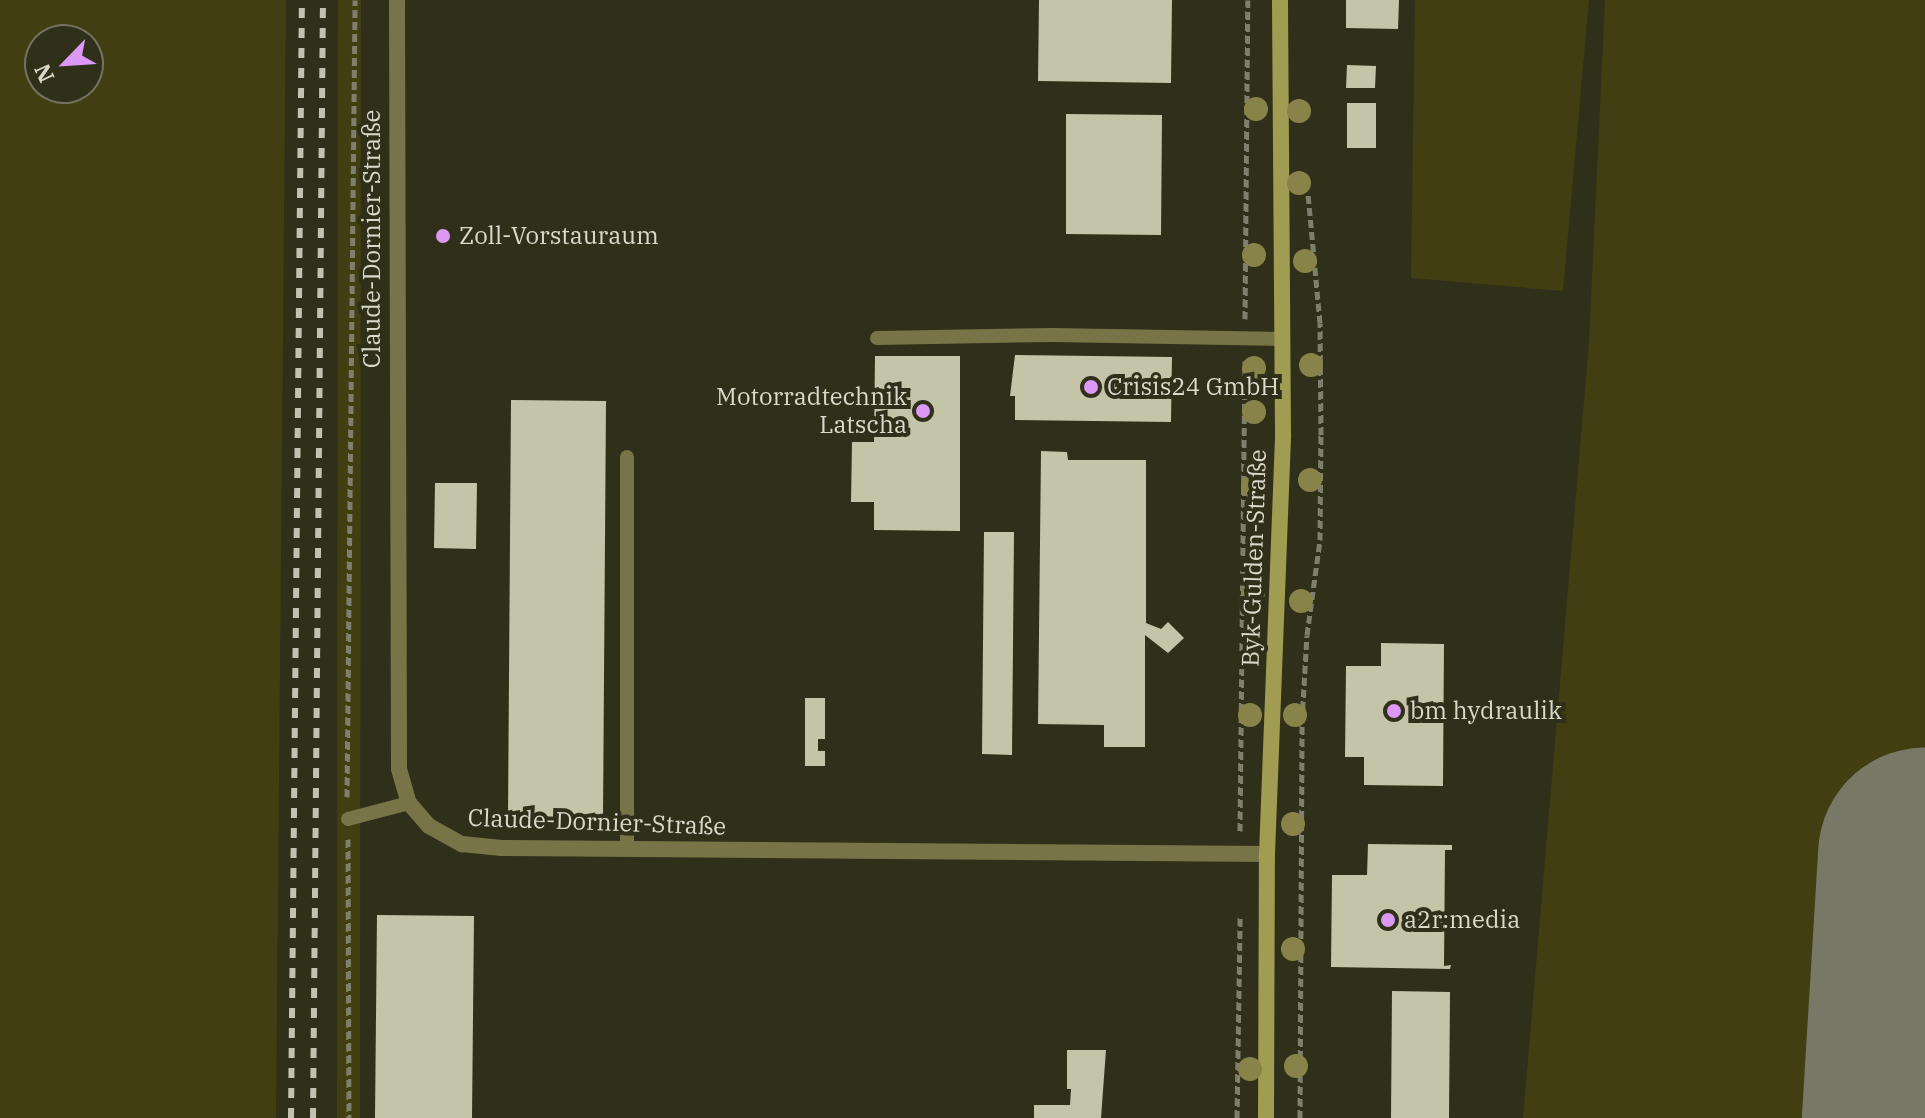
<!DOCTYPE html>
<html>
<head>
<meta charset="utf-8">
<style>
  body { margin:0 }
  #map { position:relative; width:1925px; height:1118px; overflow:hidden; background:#302f19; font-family:"IBM Plex Serif",serif }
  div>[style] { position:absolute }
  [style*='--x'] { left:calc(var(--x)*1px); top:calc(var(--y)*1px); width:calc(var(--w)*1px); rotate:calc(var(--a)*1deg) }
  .green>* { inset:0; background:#413e12 }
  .runway>* { height:214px; margin:-107px; padding:0 107px; transform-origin:107px; border-radius:107px; background:#797866 }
  .building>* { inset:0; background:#c4c4a9 }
  .path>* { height:5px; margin-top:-2.5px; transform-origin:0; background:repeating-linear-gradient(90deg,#7f7f6d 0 8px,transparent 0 12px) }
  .lane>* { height:14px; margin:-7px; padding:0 7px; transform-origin:7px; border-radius:7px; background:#777447 }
  .street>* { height:16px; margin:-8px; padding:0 8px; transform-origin:8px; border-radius:8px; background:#777447 }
  .secondary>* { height:16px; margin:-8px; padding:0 8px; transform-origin:8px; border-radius:8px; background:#a09c51 }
  .rail>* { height:6px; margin-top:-3px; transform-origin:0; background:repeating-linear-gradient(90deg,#c2c2b3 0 10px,transparent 0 20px) }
  .trees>* { width:24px; height:24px; margin:-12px; border-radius:50%; background:#888449 }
  .dots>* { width:22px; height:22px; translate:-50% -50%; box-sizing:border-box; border:4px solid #302f19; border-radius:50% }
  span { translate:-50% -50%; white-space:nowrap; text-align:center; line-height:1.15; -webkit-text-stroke:8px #302f19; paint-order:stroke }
  .poi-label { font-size:24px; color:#d9d9cc }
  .left { translate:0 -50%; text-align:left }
  .right { translate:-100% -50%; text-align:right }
  .street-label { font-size:24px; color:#d9d9cc }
  .north { position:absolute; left:24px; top:24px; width:80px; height:80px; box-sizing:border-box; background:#302f19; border:2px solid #747361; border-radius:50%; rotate:245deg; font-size:22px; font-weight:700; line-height:32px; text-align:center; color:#d9d9cc }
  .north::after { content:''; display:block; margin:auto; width:28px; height:36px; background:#db99f5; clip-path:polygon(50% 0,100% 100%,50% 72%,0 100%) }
</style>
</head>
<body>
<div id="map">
  <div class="green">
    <div style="clip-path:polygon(evenodd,0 0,286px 0,276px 1118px,0 1118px,0 0,40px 40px,88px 40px,88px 88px,40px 88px,40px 40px)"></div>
    <div style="clip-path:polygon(338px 0,361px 0,360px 1118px,337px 1118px)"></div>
    <div style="clip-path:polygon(1415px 0,1589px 0,1563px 291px,1411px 278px)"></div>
    <div style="clip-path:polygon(1605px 0,1925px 0,1925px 1118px,1523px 1118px,1589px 342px)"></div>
  </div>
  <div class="runway">
    <div style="--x:1909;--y:1118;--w:264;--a:-86.5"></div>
  </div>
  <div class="building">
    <div style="clip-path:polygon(1039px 0,1172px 0,1171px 83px,1038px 81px)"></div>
    <div style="clip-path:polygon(1346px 0,1399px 0,1398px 29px,1346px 28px)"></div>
    <div style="clip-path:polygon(1347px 65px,1376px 66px,1375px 88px,1346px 88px)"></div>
    <div style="clip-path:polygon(1347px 103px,1376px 103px,1376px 148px,1347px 148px)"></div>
    <div style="clip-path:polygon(1066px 114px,1162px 115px,1161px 235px,1066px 234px)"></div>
    <div style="clip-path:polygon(1015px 355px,1172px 357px,1171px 422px,1015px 420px,1015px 396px,1010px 396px)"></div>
    <div style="clip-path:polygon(875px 356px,960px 356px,960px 531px,874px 530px,874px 502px,851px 502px,852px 442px,874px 442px)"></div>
    <div style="clip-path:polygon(511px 400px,606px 401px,603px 818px,508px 817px)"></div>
    <div style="clip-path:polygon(1041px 451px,1067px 452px,1068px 460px,1146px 460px,1146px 623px,1161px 629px,1168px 622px,1184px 638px,1168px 653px,1145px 635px,1145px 747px,1104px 747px,1104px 725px,1038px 724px)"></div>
    <div style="clip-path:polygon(435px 483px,477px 483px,476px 549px,434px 548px)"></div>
    <div style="clip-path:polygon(984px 532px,1014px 532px,1012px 755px,982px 754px)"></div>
    <div style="clip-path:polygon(1381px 643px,1444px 644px,1443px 786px,1364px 785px,1364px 757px,1345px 757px,1346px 666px,1381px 666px)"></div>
    <div style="clip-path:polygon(805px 698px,825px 698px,825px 739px,818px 739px,818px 751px,825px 751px,825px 766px,805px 766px)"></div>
    <div style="clip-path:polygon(1368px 844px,1452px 845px,1452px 850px,1445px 850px,1444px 966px,1451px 965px,1450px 969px,1331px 967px,1332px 875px,1367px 875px)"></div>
    <div style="clip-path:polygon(377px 915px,474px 916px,472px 1118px,375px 1118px)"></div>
    <div style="clip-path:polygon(1392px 991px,1450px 992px,1449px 1118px,1391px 1118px)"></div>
    <div style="clip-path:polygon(1067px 1050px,1106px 1050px,1101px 1118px,1034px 1118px,1034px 1105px,1070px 1105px,1071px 1089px,1067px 1089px)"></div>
  </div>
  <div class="path">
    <div style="--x:1245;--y:319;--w:319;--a:-89.5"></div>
    <div style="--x:347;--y:797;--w:797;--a:-89.42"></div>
    <div style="--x:1240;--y:831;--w:470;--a:-89.4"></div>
    <div style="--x:348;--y:839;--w:279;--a:89.8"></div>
    <div style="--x:1237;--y:1118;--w:201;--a:-89.1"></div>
    <div style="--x:1300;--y:1118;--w:397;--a:-89.7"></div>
    <div style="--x:1302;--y:721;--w:86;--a:-86.7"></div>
    <div style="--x:1307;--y:635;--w:96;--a:-82.2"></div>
    <div style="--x:1320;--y:540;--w:105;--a:-89.5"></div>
    <div style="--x:1321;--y:435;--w:112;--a:-90.5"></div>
    <div style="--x:1320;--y:323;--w:131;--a:-95.3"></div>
  </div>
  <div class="lane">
    <div style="--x:877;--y:338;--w:176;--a:-1"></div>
    <div style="--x:1053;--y:335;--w:229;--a:1"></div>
    <div style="--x:348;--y:819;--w:63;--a:-14.7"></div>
    <div style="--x:627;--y:849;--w:392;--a:-90"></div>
  </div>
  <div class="street">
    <div style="--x:397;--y:0;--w:769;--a:89.85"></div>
    <div style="--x:399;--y:769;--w:35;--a:74"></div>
    <div style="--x:409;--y:803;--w:30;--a:49"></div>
    <div style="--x:429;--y:826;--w:38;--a:29"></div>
    <div style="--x:462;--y:844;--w:40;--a:5.7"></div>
    <div style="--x:502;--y:848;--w:765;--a:0.45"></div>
  </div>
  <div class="secondary">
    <div style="--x:1266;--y:1118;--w:264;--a:-89.8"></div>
    <div style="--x:1267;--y:854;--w:420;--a:-87.8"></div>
    <div style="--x:1283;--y:434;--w:434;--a:-90.4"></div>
  </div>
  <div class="rail">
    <div style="--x:291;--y:1118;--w:1118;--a:-89.44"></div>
    <div style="--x:313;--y:1118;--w:1118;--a:-89.49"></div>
  </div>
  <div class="trees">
    <div style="left:1256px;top:109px"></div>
    <div style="left:1299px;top:111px"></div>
    <div style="left:1299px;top:183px"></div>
    <div style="left:1254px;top:255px"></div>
    <div style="left:1305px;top:261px"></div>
    <div style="left:1311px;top:365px"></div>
    <div style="left:1254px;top:368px"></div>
    <div style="left:1254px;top:412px"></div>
    <div style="left:1310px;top:480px"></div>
    <div style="left:1253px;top:486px"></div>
    <div style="left:1253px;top:594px"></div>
    <div style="left:1301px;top:601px"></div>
    <div style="left:1250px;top:715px"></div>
    <div style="left:1295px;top:715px"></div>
    <div style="left:1293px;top:824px"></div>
    <div style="left:1293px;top:949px"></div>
    <div style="left:1296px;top:1066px"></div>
    <div style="left:1250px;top:1069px"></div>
  </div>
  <div class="dots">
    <div style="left:443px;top:236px;background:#db99f5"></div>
    <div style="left:1091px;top:387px;background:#db99f5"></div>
    <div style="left:923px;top:411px;background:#db99f5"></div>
    <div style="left:1394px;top:711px;background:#db99f5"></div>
    <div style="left:1388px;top:920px;background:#db99f5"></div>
  </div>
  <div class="poi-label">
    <span class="left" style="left:459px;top:236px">Zoll-Vorstauraum</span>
    <span class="left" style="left:1107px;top:387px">Crisis24 GmbH</span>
    <span class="right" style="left:907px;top:411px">Motorradtechnik<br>Latscha</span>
    <span class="left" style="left:1410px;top:711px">bm hydraulik</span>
    <span class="left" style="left:1404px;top:920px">a2r:media</span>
  </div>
  <div class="street-label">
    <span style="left:372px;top:239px;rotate:-90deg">Claude-Dornier-Straße</span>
    <span style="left:1254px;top:558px;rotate:-88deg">Byk-Gulden-Straße</span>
    <span style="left:597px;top:822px;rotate:2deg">Claude-Dornier-Straße</span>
  </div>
  <div class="north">N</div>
</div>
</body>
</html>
